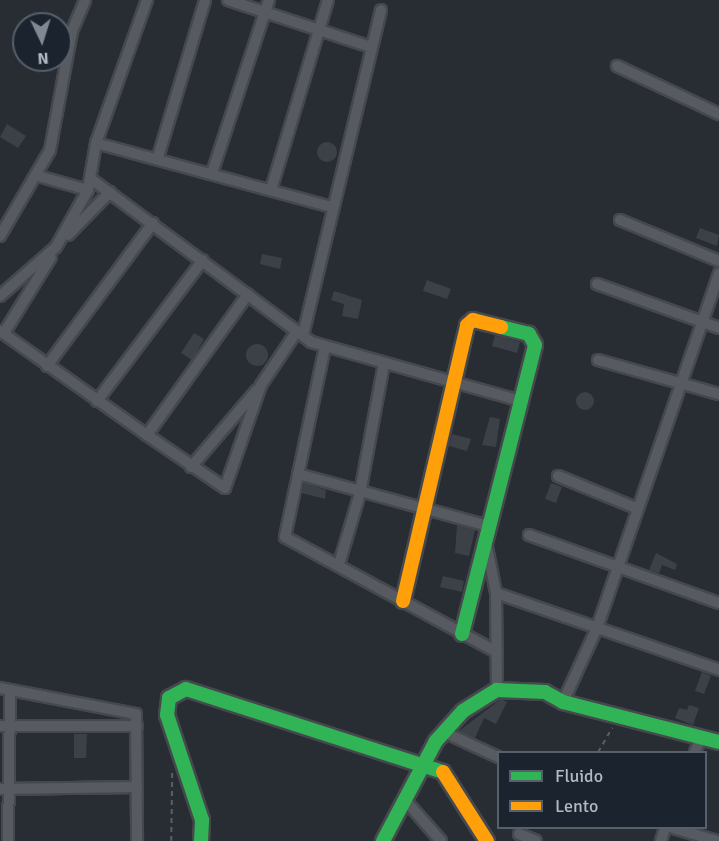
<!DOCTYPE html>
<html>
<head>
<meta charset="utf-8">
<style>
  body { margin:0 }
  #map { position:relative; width:719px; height:841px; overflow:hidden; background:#272d33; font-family:Signika,sans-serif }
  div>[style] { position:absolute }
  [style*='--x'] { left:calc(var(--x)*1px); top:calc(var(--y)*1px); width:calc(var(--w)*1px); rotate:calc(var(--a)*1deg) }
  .building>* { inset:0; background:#3c4147 }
  .round { border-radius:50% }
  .path>* { height:1.5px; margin-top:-0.75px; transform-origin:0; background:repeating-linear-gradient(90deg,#5a5f65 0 4.5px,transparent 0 9px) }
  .roads { filter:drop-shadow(2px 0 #45494e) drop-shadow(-2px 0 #45494e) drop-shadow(0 2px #45494e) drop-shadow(0 -2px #45494e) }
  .street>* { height:10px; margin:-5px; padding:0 5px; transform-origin:5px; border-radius:5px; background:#575b61 }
  .fast>* { height:14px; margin:-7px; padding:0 7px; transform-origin:7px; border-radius:7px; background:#30b455 }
  .slow>* { height:14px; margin:-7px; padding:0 7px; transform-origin:7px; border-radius:7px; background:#ff9f0a }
  span { translate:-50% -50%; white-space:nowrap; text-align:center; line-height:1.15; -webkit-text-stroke:4.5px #1a232e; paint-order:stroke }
  .legend { position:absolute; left:497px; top:751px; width:210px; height:78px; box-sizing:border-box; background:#1a232e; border:2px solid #565f6a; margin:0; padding:8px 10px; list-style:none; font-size:18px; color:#b0b9c5 }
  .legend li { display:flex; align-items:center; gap:12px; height:30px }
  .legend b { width:30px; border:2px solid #565f6a }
  .north { position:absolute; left:12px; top:12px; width:60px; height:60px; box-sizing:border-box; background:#1a232e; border:2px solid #565f6a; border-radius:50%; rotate:176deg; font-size:16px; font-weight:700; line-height:24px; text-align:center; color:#b0b9c5 }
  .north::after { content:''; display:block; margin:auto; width:21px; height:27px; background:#808892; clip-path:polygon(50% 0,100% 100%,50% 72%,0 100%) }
</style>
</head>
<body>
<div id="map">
  <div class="building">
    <div style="clip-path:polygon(7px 124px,26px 136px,18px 148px,0 137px)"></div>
    <div class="round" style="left:317px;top:142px;width:20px;height:20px"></div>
    <div style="clip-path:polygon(700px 228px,719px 235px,717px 246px,696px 238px)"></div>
    <div style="clip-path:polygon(262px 254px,282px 258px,280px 269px,260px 264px)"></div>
    <div style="clip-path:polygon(427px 280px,451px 289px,447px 299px,423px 291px)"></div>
    <div style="clip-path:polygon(334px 291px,362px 300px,358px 319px,342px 316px,344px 304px,331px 300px)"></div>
    <div style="clip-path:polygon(194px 333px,204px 339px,192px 360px,181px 353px)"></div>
    <div style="clip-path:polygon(495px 335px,520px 342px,517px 353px,492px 346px)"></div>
    <div class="round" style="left:246px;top:344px;width:22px;height:22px"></div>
    <div class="round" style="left:576px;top:392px;width:18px;height:18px"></div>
    <div style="clip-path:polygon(490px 417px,500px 419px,496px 447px,482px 445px)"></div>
    <div style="clip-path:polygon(452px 434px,471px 439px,467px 451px,449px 446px)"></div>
    <div style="clip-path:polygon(304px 483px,326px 490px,325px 499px,302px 493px)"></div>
    <div style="clip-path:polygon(551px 483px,562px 487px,556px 503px,545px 499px)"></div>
    <div style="clip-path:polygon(457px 525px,475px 530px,469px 556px,455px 553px)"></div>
    <div style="clip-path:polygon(656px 553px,677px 564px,675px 570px,662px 565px,659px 573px,649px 570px)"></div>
    <div style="clip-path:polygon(443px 576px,464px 581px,462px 592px,440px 587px)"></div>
    <div style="clip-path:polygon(702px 672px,711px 676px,704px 694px,695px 691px)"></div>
    <div style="clip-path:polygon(501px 699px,507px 702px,496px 724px,484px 718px,475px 738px,459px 731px)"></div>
    <div style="clip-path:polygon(689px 705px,699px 708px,693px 725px,675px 718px,679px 708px,687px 710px)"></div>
    <div style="clip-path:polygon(74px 734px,87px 734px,86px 758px,74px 758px)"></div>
  </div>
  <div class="path">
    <div style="--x:598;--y:752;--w:28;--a:-60"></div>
    <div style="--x:171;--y:841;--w:71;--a:-89.2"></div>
  </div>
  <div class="roads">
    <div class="street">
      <div style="--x:228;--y:0;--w:151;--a:18.2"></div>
      <div style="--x:617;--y:66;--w:113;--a:25.2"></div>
      <div style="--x:96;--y:143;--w:245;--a:15.2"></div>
      <div style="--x:158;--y:157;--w:164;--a:-73.3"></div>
      <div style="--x:212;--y:173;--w:182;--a:-71.8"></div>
      <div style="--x:38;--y:176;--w:52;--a:15.6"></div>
      <div style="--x:91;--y:179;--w:274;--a:36.5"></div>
      <div style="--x:311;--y:342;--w:214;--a:15.7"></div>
      <div style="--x:271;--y:190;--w:198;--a:-73.3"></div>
      <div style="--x:620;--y:220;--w:107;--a:22.5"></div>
      <div style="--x:68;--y:235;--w:60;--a:-45.7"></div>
      <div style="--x:0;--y:236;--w:99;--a:-59.8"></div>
      <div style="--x:50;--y:150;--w:121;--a:-79.5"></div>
      <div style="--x:72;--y:31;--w:34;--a:-67"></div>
      <div style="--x:597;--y:284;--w:130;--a:19.8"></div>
      <div style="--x:0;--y:296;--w:74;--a:-41.2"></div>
      <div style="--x:56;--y:247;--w:65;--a:-60.7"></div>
      <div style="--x:88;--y:190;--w:48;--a:-80.3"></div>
      <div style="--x:96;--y:143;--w:152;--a:-70.4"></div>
      <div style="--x:0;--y:331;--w:180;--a:35.3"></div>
      <div style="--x:147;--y:435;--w:173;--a:-54.4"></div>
      <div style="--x:4;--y:333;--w:89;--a:-58.3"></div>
      <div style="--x:303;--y:335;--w:334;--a:-76.5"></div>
      <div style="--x:325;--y:347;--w:194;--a:101.9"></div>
      <div style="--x:285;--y:537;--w:241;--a:28.5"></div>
      <div style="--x:598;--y:360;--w:126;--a:15.7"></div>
      <div style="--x:47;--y:366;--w:178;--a:-53.5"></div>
      <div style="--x:97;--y:401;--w:176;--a:-53.1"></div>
      <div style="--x:147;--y:435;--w:94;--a:34.2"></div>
      <div style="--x:225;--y:488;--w:109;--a:-70.7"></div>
      <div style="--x:261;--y:385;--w:65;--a:-56.3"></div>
      <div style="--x:191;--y:467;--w:101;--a:-49.4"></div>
      <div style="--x:298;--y:474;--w:194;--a:15.3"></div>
      <div style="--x:558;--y:476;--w:84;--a:22.3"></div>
      <div style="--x:529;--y:535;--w:202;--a:19.7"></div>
      <div style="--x:486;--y:542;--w:52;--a:78.9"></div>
      <div style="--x:496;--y:593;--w:97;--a:89.4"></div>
      <div style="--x:339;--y:564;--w:74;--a:-73.5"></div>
      <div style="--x:360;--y:493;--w:131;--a:-79.5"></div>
      <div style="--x:496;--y:593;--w:236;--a:19"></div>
      <div style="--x:0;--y:688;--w:138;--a:10.8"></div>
      <div style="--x:136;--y:714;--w:127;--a:89.5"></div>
      <div style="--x:563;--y:702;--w:81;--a:-65.3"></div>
      <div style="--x:597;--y:628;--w:375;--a:-71"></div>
      <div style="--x:0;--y:726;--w:137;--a:0"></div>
      <div style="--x:444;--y:732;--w:60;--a:24.8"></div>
      <div style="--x:695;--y:752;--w:13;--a:-67"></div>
      <div style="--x:0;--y:789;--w:137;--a:-0.8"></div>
      <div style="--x:406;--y:801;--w:53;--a:48.8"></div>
      <div style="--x:673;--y:828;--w:46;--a:16.5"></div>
      <div style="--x:519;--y:834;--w:18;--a:22"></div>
      <div style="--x:8;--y:841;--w:151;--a:-89.2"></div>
      <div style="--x:661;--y:841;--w:14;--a:-73"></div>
    </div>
    <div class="fast">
      <div style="--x:462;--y:634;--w:298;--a:-75.8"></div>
      <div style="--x:535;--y:345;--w:13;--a:-119"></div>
      <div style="--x:529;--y:334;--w:29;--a:-166"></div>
      <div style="--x:201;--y:841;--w:21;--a:-87"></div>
      <div style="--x:202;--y:820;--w:111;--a:-108.4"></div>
      <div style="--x:167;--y:715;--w:17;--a:-83"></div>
      <div style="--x:169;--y:698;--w:19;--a:-28"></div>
      <div style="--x:186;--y:689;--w:270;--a:17.9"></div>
      <div style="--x:383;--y:841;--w:113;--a:-62.1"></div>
      <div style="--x:436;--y:741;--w:40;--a:-48"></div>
      <div style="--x:463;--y:711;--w:40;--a:-32"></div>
      <div style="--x:497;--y:690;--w:48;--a:2.4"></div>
      <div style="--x:545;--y:692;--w:21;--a:29"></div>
      <div style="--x:563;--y:702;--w:161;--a:14.4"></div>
    </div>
    <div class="slow">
      <div style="--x:403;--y:601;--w:283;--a:-76.9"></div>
      <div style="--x:467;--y:325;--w:8;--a:-40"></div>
      <div style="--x:473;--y:320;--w:29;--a:14"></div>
      <div style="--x:443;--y:772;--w:82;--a:57.5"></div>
    </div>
  </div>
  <ul class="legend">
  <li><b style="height:8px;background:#30b455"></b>Fluido</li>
  <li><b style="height:8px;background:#ff9f0a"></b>Lento</li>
  </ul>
  <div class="north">N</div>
</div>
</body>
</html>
